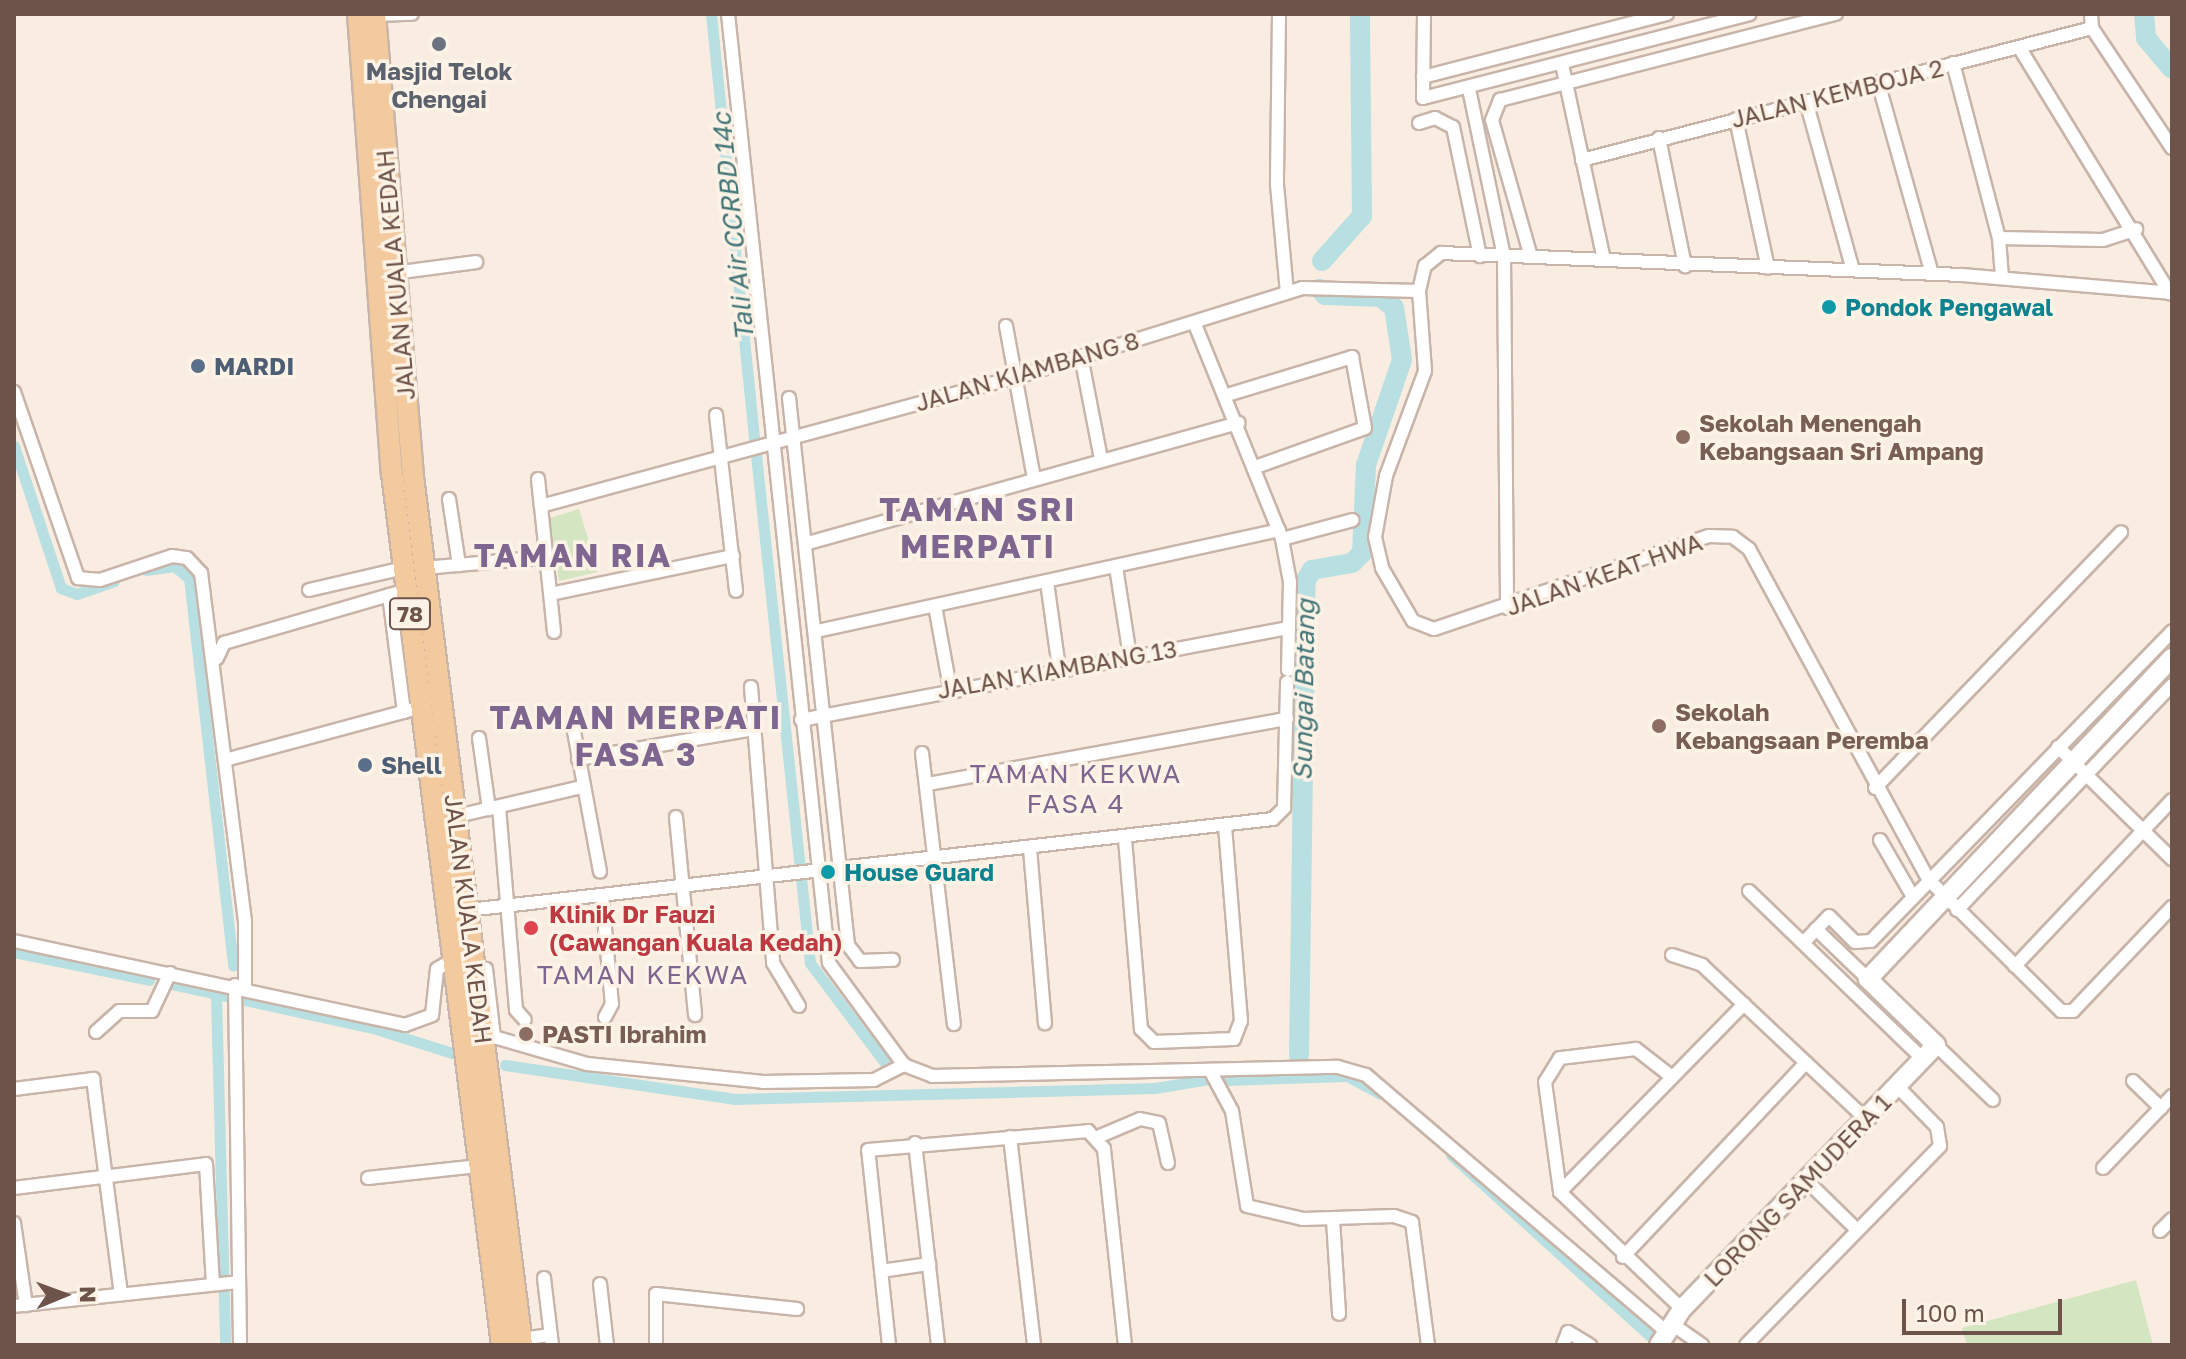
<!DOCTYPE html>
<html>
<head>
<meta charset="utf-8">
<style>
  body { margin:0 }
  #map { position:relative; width:2186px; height:1359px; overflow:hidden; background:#f9ede1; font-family:"Golos Text",sans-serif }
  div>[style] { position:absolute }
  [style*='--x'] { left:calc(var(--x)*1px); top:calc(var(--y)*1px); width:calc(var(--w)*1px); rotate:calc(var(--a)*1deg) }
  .green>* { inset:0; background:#d4e5c1 }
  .canal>* { height:11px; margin:-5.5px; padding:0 5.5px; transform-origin:5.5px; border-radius:5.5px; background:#b8dfe1 }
  .river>* { height:20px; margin:-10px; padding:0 10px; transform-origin:10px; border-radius:10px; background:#b8dfe1 }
  .roads { filter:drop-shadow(2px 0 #c8b4a9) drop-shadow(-2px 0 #c8b4a9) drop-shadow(0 2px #c8b4a9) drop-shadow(0 -2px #c8b4a9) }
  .street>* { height:12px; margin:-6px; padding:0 6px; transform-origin:6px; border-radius:6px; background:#fff }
  .secondary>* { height:18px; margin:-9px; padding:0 9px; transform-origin:9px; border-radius:9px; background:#fff }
  .primary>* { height:20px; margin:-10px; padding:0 10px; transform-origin:10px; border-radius:10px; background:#f3ca9e }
  .dots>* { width:22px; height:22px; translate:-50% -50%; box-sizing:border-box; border:4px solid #fdf2e6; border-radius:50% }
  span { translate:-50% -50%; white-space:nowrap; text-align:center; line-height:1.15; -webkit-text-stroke:7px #fdf2e6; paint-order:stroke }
  .shield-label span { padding:2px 6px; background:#fdf2e6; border:2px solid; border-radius:6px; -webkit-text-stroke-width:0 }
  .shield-label { font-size:22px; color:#6e534a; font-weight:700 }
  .worship-label { font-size:24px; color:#5b616d; font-weight:700 }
  .street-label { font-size:24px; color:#6e534a }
  .culture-label { font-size:24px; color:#0d838f; font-weight:700 }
  .left { translate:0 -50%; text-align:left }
  .service-label { font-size:24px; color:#4e5e75; font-weight:700 }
  .education-label { font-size:24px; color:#785e54; font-weight:700 }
  .health-label { font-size:24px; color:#be3a42; font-weight:700 }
  .water-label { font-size:26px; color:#437679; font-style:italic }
  .neighbourhood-label { font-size:26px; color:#7e6691; letter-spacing:2px }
  .district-label { font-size:32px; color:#7e6691; font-weight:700; letter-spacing:2px }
  .frame { position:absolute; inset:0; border:16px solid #6e534a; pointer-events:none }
  .north { position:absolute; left:24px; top:1255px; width:80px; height:80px; -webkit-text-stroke:6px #fdf2e6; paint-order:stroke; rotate:89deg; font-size:22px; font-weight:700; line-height:32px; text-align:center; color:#6e534a }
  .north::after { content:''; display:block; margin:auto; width:28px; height:36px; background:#6e534a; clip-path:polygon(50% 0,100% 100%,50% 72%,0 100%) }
  .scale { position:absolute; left:1902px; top:1299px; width:160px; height:36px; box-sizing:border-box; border:4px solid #6e534a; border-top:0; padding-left:10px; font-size:24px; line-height:28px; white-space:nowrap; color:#6e534a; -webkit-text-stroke:6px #fdf2e6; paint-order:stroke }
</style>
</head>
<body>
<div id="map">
  <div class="green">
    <div style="clip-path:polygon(579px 509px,598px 572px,559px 581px,550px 518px)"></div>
    <div style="clip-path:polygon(2136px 1280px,2153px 1345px,1967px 1345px,1962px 1328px)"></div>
  </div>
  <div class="canal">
    <div style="--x:711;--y:14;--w:428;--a:84.2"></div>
    <div style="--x:14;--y:446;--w:150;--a:71.7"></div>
    <div style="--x:61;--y:588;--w:17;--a:21"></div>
    <div style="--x:77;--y:594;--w:39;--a:-19"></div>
    <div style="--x:756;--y:455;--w:511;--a:83.93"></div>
    <div style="--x:810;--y:963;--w:130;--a:53.1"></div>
    <div style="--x:146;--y:570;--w:28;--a:-8"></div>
    <div style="--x:174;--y:566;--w:19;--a:39"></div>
    <div style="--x:189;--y:578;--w:390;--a:83.5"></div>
    <div style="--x:14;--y:952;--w:138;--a:11.7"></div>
    <div style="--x:171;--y:984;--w:207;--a:12.3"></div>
    <div style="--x:373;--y:1028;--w:83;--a:17.6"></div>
    <div style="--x:216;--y:995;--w:350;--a:88.5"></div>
    <div style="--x:505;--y:1065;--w:233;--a:8.4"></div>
    <div style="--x:736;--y:1099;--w:419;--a:-1.5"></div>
    <div style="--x:1155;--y:1088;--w:50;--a:-9.3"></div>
    <div style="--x:1226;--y:1080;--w:121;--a:-1.9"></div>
    <div style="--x:1347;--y:1076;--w:38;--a:28"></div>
    <div style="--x:1451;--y:1155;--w:282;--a:42.3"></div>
  </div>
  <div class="river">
    <div style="--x:2144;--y:14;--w:24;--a:85"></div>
    <div style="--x:2146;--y:38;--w:40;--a:50"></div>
    <div style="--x:1322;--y:261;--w:60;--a:-48.4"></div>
    <div style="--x:1362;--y:216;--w:202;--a:-90.6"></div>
    <div style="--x:1299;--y:1055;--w:475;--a:-89.2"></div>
    <div style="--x:1306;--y:580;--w:12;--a:-59"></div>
    <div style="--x:1312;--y:570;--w:41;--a:-9.9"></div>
    <div style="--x:1352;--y:563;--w:14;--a:-45"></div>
    <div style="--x:1362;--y:553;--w:88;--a:-87.4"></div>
    <div style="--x:1366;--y:465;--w:111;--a:-71.1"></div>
    <div style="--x:1402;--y:360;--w:53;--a:-98.7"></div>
    <div style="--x:1394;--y:308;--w:17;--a:-140"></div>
    <div style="--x:1381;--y:297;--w:56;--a:-178"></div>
    <div style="--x:1325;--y:295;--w:8;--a:-130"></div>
  </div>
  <div class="roads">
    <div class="street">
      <div style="--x:728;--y:14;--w:954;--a:83.93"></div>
      <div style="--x:829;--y:963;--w:127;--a:53.7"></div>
      <div style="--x:904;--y:1065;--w:30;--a:21"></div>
      <div style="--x:932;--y:1076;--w:406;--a:-1.3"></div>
      <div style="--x:1338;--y:1067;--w:29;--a:16"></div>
      <div style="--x:1366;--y:1075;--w:396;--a:40.5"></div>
      <div style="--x:1279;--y:14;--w:171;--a:90.7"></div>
      <div style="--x:1277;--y:185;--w:107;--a:84.7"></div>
      <div style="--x:1424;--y:14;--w:84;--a:90.7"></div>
      <div style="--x:1423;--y:98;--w:337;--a:-14.4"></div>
      <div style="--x:2091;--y:14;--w:14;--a:86"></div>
      <div style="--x:2092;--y:28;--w:144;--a:56.3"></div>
      <div style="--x:375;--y:15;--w:37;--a:-2"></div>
      <div style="--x:2019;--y:47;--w:289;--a:58.5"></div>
      <div style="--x:1953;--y:63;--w:181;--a:75.3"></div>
      <div style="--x:1999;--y:238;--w:40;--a:85.7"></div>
      <div style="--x:1562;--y:64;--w:200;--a:77.9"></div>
      <div style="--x:1423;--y:77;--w:252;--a:-14.5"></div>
      <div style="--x:1878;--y:82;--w:199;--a:74.3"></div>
      <div style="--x:1469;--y:89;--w:171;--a:78.2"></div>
      <div style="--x:1504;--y:256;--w:352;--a:89.5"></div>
      <div style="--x:1806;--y:101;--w:175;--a:74.5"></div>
      <div style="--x:1736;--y:119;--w:152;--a:77.9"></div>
      <div style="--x:1419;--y:123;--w:17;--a:-17"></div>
      <div style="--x:1435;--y:118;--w:20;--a:27"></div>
      <div style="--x:1453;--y:127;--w:132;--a:78.2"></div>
      <div style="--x:1659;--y:138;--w:131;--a:78.5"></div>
      <div style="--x:1582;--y:160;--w:527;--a:-14.51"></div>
      <div style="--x:1999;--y:238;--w:104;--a:1.1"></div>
      <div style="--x:2103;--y:240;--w:35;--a:-18"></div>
      <div style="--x:1531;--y:257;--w:142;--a:-105.9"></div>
      <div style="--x:1492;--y:120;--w:22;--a:-68"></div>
      <div style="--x:1500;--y:100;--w:347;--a:-14.4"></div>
      <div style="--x:394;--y:273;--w:83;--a:-7.6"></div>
      <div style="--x:1419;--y:291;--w:26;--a:-77"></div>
      <div style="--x:1425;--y:266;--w:21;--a:-39"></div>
      <div style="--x:1441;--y:253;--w:521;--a:2.42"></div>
      <div style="--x:1962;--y:275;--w:211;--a:4.9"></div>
      <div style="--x:1194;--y:322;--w:234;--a:67.9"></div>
      <div style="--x:1282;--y:539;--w:44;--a:79.5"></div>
      <div style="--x:1290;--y:582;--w:88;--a:91.3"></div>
      <div style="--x:1006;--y:326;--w:156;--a:79.6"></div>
      <div style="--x:1081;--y:356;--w:105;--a:79"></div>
      <div style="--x:14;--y:392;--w:197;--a:71"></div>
      <div style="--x:78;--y:578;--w:22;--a:5"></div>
      <div style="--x:100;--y:580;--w:76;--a:-18.4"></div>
      <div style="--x:172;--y:556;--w:15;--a:8"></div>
      <div style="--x:187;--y:558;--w:21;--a:47"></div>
      <div style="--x:201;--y:573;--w:351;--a:82.8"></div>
      <div style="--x:245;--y:921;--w:67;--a:90"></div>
      <div style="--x:1227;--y:395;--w:131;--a:-16.9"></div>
      <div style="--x:1352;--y:357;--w:72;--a:79.6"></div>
      <div style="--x:1365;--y:428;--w:114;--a:160.4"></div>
      <div style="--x:789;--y:398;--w:550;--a:83.84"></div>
      <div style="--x:848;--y:945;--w:20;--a:53"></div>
      <div style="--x:860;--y:961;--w:33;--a:-2"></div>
      <div style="--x:716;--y:415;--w:177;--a:83.5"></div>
      <div style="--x:538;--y:479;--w:27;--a:84"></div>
      <div style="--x:449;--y:499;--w:67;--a:81.4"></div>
      <div style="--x:1282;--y:539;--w:73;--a:-15"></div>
      <div style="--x:808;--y:543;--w:447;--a:-15.6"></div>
      <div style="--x:1116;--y:567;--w:90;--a:81.1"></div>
      <div style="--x:424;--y:568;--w:123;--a:-5.1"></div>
      <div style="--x:1047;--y:582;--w:88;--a:82.1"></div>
      <div style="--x:309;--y:590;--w:98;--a:-13"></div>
      <div style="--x:551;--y:594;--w:186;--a:-11.8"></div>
      <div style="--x:389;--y:595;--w:118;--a:82.7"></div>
      <div style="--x:935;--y:606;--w:83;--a:79.6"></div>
      <div style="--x:817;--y:631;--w:473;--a:-12.3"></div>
      <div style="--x:554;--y:632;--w:127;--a:-95.9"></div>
      <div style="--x:541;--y:506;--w:493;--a:-15.2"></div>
      <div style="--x:1017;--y:377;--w:299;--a:-17.3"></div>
      <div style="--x:1302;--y:288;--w:117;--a:1.5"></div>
      <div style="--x:1419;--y:291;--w:80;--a:85.7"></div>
      <div style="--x:1425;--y:371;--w:112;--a:110.4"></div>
      <div style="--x:1386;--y:476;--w:62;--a:100.2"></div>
      <div style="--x:1375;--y:537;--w:32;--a:77"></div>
      <div style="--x:1382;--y:568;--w:61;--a:59.7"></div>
      <div style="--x:1413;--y:621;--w:22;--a:21"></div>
      <div style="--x:1434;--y:629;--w:290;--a:-18.7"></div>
      <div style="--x:1709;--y:536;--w:24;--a:2"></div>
      <div style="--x:1733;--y:537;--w:20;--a:37"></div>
      <div style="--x:1749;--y:549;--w:377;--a:61.5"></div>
      <div style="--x:1929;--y:880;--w:186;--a:44.8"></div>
      <div style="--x:2061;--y:1011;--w:12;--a:0"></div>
      <div style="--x:2073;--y:1011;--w:144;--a:-46.4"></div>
      <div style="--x:217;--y:658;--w:17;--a:-65"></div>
      <div style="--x:224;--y:643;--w:191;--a:-16.2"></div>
      <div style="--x:751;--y:687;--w:277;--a:85.4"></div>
      <div style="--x:773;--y:963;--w:50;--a:58.8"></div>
      <div style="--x:801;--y:720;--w:495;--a:-10.7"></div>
      <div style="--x:573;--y:726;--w:148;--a:79.5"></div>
      <div style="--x:479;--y:738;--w:72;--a:82"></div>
      <div style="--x:2058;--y:747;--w:160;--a:44.5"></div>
      <div style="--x:922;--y:753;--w:273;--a:83.3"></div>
      <div style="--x:578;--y:759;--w:178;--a:-9.7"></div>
      <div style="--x:225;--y:760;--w:204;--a:-15.1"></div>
      <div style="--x:928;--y:784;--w:365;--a:-10.3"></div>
      <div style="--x:1875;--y:788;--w:355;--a:-46.1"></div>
      <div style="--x:499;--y:807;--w:204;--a:85.2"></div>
      <div style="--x:516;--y:1010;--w:13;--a:48"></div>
      <div style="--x:457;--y:816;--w:128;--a:-13.1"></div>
      <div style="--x:676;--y:817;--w:199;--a:84.5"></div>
      <div style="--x:1125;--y:839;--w:191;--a:85.2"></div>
      <div style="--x:1141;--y:1029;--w:18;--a:45"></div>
      <div style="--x:1154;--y:1042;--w:80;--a:-2.1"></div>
      <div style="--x:1234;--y:1039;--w:19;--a:-69"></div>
      <div style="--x:1241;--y:1021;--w:197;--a:-94.7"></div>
      <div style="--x:1880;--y:840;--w:66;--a:59.9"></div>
      <div style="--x:1030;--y:849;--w:175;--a:85.1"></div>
      <div style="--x:1749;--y:891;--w:242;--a:44"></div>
      <div style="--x:602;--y:895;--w:109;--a:84.8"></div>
      <div style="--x:612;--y:1004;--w:15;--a:118"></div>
      <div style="--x:468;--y:910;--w:810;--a:-6.45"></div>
      <div style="--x:1273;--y:819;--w:16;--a:-45"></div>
      <div style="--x:1284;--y:808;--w:126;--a:-88.6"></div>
      <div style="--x:1957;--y:910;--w:311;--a:-46.3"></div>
      <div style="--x:1816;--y:929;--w:72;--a:43.9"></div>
      <div style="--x:14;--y:941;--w:400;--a:12.1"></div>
      <div style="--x:405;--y:1025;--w:29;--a:-20"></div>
      <div style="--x:432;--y:1015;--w:46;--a:-83.8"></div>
      <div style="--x:437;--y:969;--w:20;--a:-30"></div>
      <div style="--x:1803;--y:943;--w:37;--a:-46"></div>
      <div style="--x:1829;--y:916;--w:37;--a:45"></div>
      <div style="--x:1855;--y:942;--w:16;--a:-4"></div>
      <div style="--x:1871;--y:941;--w:432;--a:-45.8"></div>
      <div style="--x:1672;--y:955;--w:32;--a:18"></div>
      <div style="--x:1702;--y:965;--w:224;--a:43.2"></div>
      <div style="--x:2015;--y:966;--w:228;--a:-46.6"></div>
      <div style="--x:476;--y:967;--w:10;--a:11"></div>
      <div style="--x:486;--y:969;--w:68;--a:83.3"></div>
      <div style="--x:494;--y:1037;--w:97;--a:16.2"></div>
      <div style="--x:587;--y:1064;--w:177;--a:5.8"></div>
      <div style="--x:763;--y:1082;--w:111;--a:-1"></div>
      <div style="--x:874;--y:1080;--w:34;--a:-27"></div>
      <div style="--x:235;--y:985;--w:360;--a:89.2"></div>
      <div style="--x:96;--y:1032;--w:31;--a:-42"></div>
      <div style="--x:119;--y:1011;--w:33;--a:0"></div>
      <div style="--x:152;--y:1011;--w:42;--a:-64.7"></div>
      <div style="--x:1936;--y:1045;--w:79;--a:44"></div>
      <div style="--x:1211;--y:1072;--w:44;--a:61.7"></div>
      <div style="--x:1232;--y:1111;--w:96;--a:81"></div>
      <div style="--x:1247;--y:1206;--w:57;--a:13.1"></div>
      <div style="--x:1303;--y:1219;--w:91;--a:-1.9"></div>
      <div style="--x:1394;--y:1216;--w:19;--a:18"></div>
      <div style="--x:1412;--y:1222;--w:124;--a:82.6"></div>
      <div style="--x:1672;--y:1077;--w:46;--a:-142.1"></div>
      <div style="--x:1636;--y:1049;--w:77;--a:173.2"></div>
      <div style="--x:1560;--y:1058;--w:28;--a:122"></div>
      <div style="--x:1545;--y:1082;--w:111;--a:82.2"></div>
      <div style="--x:1560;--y:1192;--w:169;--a:43.8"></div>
      <div style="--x:2133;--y:1081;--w:39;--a:44"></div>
      <div style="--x:14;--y:1089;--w:80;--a:-7.2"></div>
      <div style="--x:93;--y:1079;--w:217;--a:82.6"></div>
      <div style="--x:1100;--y:1136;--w:43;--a:-23"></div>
      <div style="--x:1140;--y:1119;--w:19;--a:12"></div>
      <div style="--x:1159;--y:1123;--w:41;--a:77.3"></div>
      <div style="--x:1010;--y:1137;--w:209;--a:83.4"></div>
      <div style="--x:915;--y:1143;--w:203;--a:83.5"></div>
      <div style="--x:2103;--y:1168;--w:100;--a:-46.2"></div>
      <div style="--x:368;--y:1178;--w:112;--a:-6.2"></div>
      <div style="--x:1806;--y:1180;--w:70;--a:44.4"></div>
      <div style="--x:14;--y:1188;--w:193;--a:-7.1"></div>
      <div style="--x:206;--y:1164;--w:120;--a:86.7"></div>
      <div style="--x:1560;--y:1192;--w:263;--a:-45.6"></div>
      <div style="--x:1333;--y:1220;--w:94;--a:86.3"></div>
      <div style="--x:14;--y:1223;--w:83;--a:81.7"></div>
      <div style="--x:2160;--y:1231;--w:17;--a:-45"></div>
      <div style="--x:1623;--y:1257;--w:267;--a:-46.7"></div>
      <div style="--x:881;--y:1271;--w:49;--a:-8.3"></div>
      <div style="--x:544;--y:1278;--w:67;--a:83.2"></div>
      <div style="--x:600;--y:1284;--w:61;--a:83.5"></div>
      <div style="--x:14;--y:1306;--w:226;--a:-6.1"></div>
      <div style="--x:1672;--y:1324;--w:37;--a:35"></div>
      <div style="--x:521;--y:1339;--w:30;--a:-8"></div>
      <div style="--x:656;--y:1345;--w:51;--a:-90"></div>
      <div style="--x:656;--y:1294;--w:142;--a:6.1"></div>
      <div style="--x:889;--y:1345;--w:196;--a:-96.1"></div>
      <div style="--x:868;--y:1150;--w:221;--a:-4.9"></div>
      <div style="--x:1088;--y:1131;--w:24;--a:48"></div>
      <div style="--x:1104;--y:1149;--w:197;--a:83.9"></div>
      <div style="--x:1563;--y:1345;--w:14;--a:-69"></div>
      <div style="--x:1568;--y:1332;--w:26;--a:31"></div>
      <div style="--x:1746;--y:1345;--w:278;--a:-45.7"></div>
      <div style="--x:1940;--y:1146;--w:19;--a:-99"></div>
      <div style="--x:1937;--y:1127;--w:57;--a:-134.3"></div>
    </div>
    <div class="secondary">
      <div style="--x:1659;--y:1345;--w:43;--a:-57.4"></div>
      <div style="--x:1682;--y:1309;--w:366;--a:-46.1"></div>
      <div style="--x:1936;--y:1045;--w:95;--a:-135.9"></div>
      <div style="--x:1868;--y:979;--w:442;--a:-46.6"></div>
    </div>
    <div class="primary">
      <div style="--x:358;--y:14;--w:460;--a:85.8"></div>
      <div style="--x:392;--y:473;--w:879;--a:82.81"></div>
      <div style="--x:375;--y:14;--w:473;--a:85.3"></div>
      <div style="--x:414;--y:485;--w:867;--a:82.84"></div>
    </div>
  </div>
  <div class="dots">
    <div style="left:439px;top:44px;background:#6b7280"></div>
    <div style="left:1829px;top:307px;background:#0f9aa8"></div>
    <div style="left:198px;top:366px;background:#5c6f8a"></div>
    <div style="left:1683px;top:437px;background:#8d6e63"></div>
    <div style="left:1659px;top:726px;background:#8d6e63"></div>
    <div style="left:365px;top:765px;background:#5c6f8a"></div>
    <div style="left:828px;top:872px;background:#0f9aa8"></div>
    <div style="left:531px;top:928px;background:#e0444e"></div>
    <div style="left:526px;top:1034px;background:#8d6e63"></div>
  </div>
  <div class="shield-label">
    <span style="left:410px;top:614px">78</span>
  </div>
  <div class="worship-label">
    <span style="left:439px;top:85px">Masjid Telok<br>Chengai</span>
  </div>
  <div class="street-label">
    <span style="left:1837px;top:93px;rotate:-14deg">JALAN KEMBOJA 2</span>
    <span style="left:395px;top:275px;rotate:-95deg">JALAN KUALA KEDAH</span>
    <span style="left:1027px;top:371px;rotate:-16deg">JALAN KIAMBANG 8</span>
    <span style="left:1604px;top:574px;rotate:-19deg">JALAN KEAT HWA</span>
    <span style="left:1057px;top:669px;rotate:-10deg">JALAN KIAMBANG 13</span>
    <span style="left:469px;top:919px;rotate:83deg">JALAN KUALA KEDAH</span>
    <span style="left:1797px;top:1190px;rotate:-46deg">LORONG SAMUDERA 1</span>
  </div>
  <div class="culture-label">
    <span class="left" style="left:1845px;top:307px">Pondok Pengawal</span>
    <span class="left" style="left:844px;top:872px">House Guard</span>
  </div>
  <div class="service-label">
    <span class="left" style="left:214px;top:366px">MARDI</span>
    <span class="left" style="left:381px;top:765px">Shell</span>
  </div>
  <div class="education-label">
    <span class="left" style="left:1699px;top:437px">Sekolah Menengah<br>Kebangsaan Sri Ampang</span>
    <span class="left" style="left:1675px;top:726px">Sekolah<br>Kebangsaan Peremba</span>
    <span class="left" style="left:542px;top:1034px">PASTI Ibrahim</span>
  </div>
  <div class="health-label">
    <span class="left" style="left:549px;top:928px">Klinik Dr Fauzi<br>(Cawangan Kuala Kedah)</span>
  </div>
  <div class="water-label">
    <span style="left:733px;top:227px;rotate:-96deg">Tali Air CCRBD 14c</span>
    <span style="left:1304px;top:690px;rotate:-89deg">Sungai Batang</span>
  </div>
  <div class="neighbourhood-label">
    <span style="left:1076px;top:789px">TAMAN KEKWA<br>FASA 4</span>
    <span style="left:643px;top:975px">TAMAN KEKWA</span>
  </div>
  <div class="district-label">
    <span style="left:978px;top:528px">TAMAN SRI<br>MERPATI</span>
    <span style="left:573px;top:555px">TAMAN RIA</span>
    <span style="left:636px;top:736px">TAMAN MERPATI<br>FASA 3</span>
  </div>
  <div class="frame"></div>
  <div class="north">N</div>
  <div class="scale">100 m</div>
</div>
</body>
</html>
